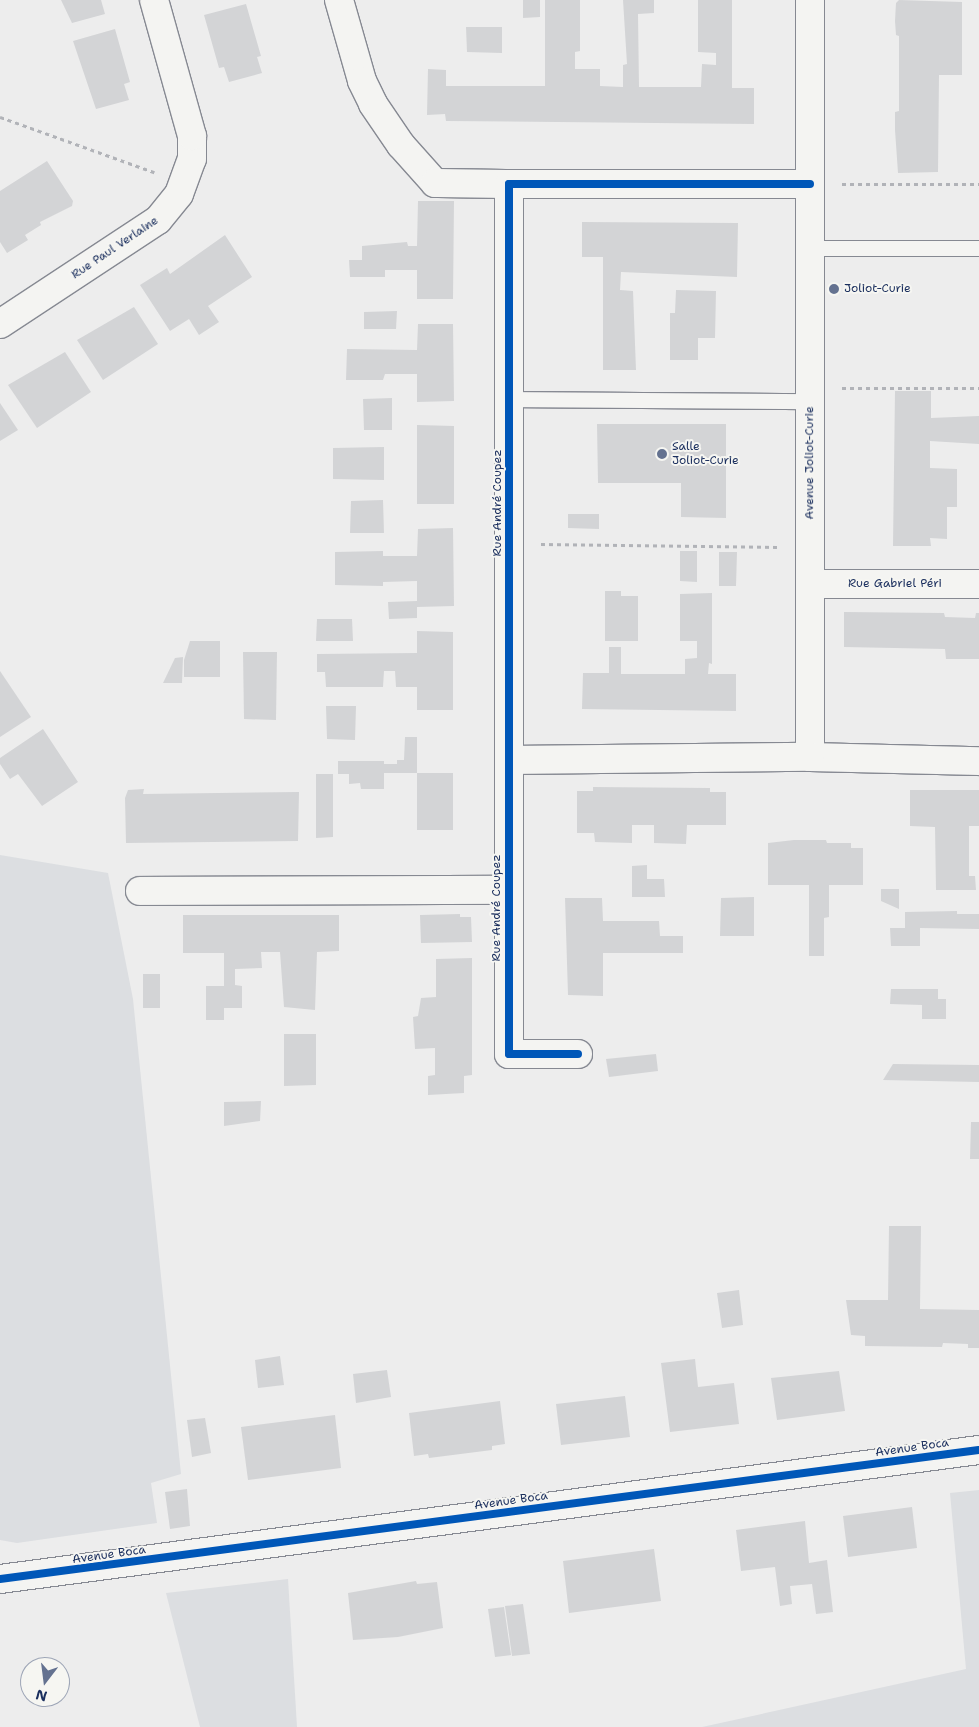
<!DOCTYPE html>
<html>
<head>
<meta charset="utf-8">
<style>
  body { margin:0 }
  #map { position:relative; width:979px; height:1727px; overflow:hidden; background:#ededed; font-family:"Shantell Sans",sans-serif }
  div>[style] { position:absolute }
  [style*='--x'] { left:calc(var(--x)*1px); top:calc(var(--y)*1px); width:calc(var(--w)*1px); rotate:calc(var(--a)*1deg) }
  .green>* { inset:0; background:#dcdee1 }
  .building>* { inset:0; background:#d3d4d6 }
  .path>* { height:3px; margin-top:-1.5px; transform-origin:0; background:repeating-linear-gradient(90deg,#b1b3b8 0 4px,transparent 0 8px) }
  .roads { filter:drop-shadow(1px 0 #868992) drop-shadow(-1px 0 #868992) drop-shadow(0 1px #868992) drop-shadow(0 -1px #868992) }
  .service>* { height:15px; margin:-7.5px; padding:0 7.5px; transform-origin:7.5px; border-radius:7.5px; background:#f4f4f2 }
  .minor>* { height:28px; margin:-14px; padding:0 14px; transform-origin:14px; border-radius:14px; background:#f4f4f2 }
  .cycleway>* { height:8px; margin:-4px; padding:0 4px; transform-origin:4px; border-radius:4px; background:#0057b8 }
  .dots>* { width:14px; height:14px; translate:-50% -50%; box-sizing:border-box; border:2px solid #f6f6f2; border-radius:50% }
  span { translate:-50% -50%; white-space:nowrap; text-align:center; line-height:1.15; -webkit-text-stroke:4px #f6f6f2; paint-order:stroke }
  .street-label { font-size:12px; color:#1b2f5e }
  .poi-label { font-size:12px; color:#1b2f5e }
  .left { translate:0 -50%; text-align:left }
  .north { position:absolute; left:20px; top:1657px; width:50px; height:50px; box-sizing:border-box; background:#f6f6f2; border:1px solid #9ea6b7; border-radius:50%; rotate:195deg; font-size:14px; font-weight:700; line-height:20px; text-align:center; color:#1b2f5e }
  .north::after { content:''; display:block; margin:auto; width:18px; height:22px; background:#647290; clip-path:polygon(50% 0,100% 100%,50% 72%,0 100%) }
</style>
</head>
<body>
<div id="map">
  <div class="green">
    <div style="clip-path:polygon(0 855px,108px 873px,133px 999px,181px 1474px,151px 1483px,157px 1523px,17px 1543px,0 1540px)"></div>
    <div style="clip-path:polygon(979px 1490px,979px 1727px,702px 1727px,966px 1669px,950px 1493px)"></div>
    <div style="clip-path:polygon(288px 1579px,297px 1727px,200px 1727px,166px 1593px)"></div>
  </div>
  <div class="building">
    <div style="clip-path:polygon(61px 0,101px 0,105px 14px,72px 23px)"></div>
    <div style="clip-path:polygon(523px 0,540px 0,540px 17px,523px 18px)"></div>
    <div style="clip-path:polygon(545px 0,580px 0,580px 51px,575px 52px,575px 69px,600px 69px,600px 86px,623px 87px,623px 65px,627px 64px,623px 0,654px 0,654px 13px,638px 14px,639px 87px,701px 87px,702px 64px,716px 65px,716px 53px,698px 52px,698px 0,732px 0,732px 88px,754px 88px,754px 124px,446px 121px,445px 114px,427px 115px,428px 69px,446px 70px,446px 86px,545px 86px)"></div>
    <div style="clip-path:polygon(899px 0,962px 2px,962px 75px,939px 75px,938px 172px,898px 173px,895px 130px,895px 112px,899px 111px,899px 36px,896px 35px,895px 21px,896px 3px)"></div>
    <div style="clip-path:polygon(246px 4px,261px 56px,257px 57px,262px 73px,229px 82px,224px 67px,219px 68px,204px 15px)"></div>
    <div style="clip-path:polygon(466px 27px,502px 27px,502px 53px,467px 52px)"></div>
    <div style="clip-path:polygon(115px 29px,130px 82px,124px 84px,129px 100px,96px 109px,73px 41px)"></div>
    <div style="clip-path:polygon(47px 161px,73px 201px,72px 206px,40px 222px,41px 225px,25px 235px,28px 240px,7px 253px,0 242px,0 191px)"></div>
    <div style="clip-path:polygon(418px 201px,454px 201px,453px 299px,417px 299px,417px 270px,385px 270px,385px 277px,350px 277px,349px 260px,362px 260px,362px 246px,407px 242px,408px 246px,417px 246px)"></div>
    <div style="clip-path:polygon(582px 222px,738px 223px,737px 277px,621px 272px,620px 290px,633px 291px,636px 370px,603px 370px,603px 257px,582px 257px)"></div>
    <div style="clip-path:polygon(225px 235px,252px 277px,208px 306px,219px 322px,199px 335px,189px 319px,170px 331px,140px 285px,167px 268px,170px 274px)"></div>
    <div style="clip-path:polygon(676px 290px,716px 291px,715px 338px,698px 338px,698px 360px,670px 360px,670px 313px,675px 313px)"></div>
    <div style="clip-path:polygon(134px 307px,158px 344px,103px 380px,77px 340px)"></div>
    <div style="clip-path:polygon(397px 311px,396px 329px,364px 329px,364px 312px)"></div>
    <div style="clip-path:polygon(418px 324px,453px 324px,454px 401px,417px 402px,417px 374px,385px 374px,383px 380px,346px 380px,347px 349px,417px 350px)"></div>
    <div style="clip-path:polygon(65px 352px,91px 392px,37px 428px,8px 385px)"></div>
    <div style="clip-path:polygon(895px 391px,931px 391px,931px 418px,979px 416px,979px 444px,930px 441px,930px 468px,957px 469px,957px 507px,947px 507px,947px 539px,930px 538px,931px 546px,893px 546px)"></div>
    <div style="clip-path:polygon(392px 398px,392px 430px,364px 430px,363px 399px)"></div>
    <div style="clip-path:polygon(0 403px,18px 430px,0 441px)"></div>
    <div style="clip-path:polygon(597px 424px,726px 424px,726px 518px,681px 517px,681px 483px,598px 483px)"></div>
    <div style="clip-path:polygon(417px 425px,454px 426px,454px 504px,417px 504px)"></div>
    <div style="clip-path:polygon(384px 447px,384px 480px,333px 479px,333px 448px)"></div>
    <div style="clip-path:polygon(383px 500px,384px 533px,350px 533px,351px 501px)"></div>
    <div style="clip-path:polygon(568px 514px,599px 514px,599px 529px,568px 528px)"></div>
    <div style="clip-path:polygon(453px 528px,454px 606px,417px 607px,417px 618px,389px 619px,388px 602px,417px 601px,417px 581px,383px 582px,383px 586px,335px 585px,335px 552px,383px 551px,383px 556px,417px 556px,418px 529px)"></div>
    <div style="clip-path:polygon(680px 551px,697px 551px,697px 582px,680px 581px)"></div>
    <div style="clip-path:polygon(719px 552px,737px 552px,736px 586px,719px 586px)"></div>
    <div style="clip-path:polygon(605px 591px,621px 591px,621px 596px,638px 596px,638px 641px,605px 641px)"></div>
    <div style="clip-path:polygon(712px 593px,712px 664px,709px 663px,708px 674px,736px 674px,736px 711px,582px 709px,583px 673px,609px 673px,609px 647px,621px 647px,621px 674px,685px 674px,685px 659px,697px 658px,697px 641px,680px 641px,680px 594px)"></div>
    <div style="clip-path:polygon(844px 612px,944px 613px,945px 617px,975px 618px,976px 613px,979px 613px,979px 659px,946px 659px,945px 649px,844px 647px)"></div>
    <div style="clip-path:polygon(317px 619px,352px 619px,353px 641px,316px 641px)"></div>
    <div style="clip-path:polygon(417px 631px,453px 632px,453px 710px,417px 710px,417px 687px,396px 687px,395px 671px,384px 671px,383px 687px,326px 687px,325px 672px,317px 672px,317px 654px,417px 653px)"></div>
    <div style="clip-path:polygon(190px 641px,220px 641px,220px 677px,184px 677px,184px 660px)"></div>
    <div style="clip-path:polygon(243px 652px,277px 652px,276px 720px,244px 719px)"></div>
    <div style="clip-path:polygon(183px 657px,182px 683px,163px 683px,175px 658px)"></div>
    <div style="clip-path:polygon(0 671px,31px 717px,0 737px)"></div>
    <div style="clip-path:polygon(326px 706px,356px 706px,355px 740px,327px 739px)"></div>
    <div style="clip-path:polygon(43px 729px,78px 782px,42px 806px,18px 774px,10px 779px,0 764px,0 758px)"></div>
    <div style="clip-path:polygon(405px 737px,417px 737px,417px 773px,384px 773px,384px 789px,361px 789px,360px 783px,349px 784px,349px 774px,338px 774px,338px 761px,384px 761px,384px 764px,397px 764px,397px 760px,404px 760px)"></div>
    <div style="clip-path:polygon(417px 773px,453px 773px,453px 830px,417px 830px)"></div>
    <div style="clip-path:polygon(316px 774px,333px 774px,333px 837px,316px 838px)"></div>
    <div style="clip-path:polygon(593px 787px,710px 788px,710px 792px,726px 792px,726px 825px,687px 825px,686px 844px,654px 843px,654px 825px,632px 825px,632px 843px,595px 842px,594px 833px,577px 833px,577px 791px,593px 791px)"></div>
    <div style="clip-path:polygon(144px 789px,143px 794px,299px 792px,298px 841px,126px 843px,125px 798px,128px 790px)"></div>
    <div style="clip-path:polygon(910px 790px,979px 790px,979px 826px,969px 826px,969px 876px,975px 876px,976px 890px,936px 890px,935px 827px,910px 826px)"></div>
    <div style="clip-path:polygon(794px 840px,826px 840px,827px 843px,851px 843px,851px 848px,863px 848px,863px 885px,829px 885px,829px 917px,824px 918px,824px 956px,809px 956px,809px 885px,768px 885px,768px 843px)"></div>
    <div style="clip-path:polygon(647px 865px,647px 879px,664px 879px,665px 897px,632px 897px,632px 866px)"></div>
    <div style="clip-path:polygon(881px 889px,899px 889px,899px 909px,881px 901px)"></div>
    <div style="clip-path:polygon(754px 897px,754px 936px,720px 936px,721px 898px)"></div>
    <div style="clip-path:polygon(565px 898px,602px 898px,603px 921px,659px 921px,660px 936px,683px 936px,683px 953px,603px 953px,603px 996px,568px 995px)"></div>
    <div style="clip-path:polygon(957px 911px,957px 914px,979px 914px,979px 929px,920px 928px,920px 946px,891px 946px,890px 928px,905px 928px,905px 912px)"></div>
    <div style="clip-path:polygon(460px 914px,460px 917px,471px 917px,472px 942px,421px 943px,420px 915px)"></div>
    <div style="clip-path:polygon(183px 915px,339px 915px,339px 951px,317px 952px,315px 1010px,284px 1007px,280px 952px,261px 952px,262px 968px,235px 969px,235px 985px,242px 986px,242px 1008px,224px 1008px,224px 1020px,206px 1020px,206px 986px,224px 986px,224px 953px,183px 953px)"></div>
    <div style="clip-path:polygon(472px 958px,472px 1075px,464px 1076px,464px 1093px,428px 1095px,428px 1076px,435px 1075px,435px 1048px,415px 1049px,413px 1017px,418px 1016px,421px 998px,436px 997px,436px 959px)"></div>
    <div style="clip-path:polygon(143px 974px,160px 974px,160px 1008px,143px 1008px)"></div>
    <div style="clip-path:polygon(891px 989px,938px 989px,938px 999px,946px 999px,946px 1019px,922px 1019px,922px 1005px,890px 1004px)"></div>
    <div style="clip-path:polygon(284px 1034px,316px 1034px,316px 1085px,284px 1086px)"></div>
    <div style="clip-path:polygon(656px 1054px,658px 1071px,609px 1077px,606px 1059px)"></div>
    <div style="clip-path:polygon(893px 1064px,979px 1065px,979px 1082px,883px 1080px)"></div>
    <div style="clip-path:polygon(261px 1101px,260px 1121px,224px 1126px,224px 1102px)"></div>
    <div style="clip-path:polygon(971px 1122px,979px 1122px,979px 1159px,970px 1159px)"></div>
    <div style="clip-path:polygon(889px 1226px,921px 1226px,920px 1309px,979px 1310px,979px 1348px,968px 1348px,968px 1344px,943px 1343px,942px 1347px,865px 1346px,865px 1336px,851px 1335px,846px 1300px,888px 1300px)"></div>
    <div style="clip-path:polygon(739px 1290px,743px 1325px,722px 1328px,717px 1293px)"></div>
    <div style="clip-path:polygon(280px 1356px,284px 1385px,258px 1388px,255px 1360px)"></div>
    <div style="clip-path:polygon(695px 1359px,698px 1387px,734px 1383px,739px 1424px,670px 1432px,661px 1363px)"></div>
    <div style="clip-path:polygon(387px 1370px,391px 1397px,356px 1403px,353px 1374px)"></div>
    <div style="clip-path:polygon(839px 1371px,845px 1411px,777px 1420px,771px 1378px)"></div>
    <div style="clip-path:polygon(625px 1396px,630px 1437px,561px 1445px,556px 1404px)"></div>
    <div style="clip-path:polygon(500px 1401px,505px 1444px,492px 1446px,492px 1450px,429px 1458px,428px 1454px,414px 1456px,409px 1413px)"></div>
    <div style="clip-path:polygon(335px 1415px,341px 1468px,248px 1480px,241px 1427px)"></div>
    <div style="clip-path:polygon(205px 1418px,211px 1453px,192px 1457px,187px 1420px)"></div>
    <div style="clip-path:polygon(187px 1489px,190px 1526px,170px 1529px,165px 1492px)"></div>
    <div style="clip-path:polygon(912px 1507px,917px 1548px,848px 1557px,843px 1516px)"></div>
    <div style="clip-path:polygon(805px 1521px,809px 1563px,827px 1560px,833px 1612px,816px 1614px,812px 1584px,790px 1586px,792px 1604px,780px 1606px,775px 1567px,741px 1571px,736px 1530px)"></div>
    <div style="clip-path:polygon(654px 1549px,661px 1601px,569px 1613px,563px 1561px)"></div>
    <div style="clip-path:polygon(416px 1581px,417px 1584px,437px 1582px,443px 1628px,398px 1637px,353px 1640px,348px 1593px)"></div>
    <div style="clip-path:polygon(523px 1604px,530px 1654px,512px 1656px,505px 1606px)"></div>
    <div style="clip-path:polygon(504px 1607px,511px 1655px,495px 1657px,488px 1609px)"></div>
  </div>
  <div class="path">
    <div style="--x:0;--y:117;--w:164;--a:19.7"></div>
    <div style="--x:842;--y:184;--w:137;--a:0"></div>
    <div style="--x:842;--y:388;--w:137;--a:0"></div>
    <div style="--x:541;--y:544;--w:236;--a:0.7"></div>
  </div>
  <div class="roads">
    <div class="service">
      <div style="--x:810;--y:248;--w:169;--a:0"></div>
      <div style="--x:509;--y:399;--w:301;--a:0.4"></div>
    </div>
    <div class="minor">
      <div style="--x:339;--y:0;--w:84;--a:74.1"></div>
      <div style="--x:362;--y:81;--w:25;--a:64"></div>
      <div style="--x:373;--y:104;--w:50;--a:55.7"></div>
      <div style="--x:401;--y:145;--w:51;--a:48.2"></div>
      <div style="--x:435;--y:183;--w:74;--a:0.8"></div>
      <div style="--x:810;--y:0;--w:757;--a:90"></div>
      <div style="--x:810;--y:757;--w:169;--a:1.4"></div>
      <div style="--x:0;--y:324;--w:189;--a:-33.4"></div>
      <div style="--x:158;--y:220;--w:33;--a:-51"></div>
      <div style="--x:179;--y:194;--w:37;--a:-70"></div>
      <div style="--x:192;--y:159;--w:23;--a:-90"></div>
      <div style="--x:192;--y:136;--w:141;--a:-105.6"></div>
      <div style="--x:810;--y:584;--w:169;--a:0"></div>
      <div style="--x:509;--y:760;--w:301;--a:-0.6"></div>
      <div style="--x:140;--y:891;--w:369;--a:-0.2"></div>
      <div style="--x:578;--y:1054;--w:69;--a:180"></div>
      <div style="--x:509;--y:1054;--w:870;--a:-90"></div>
      <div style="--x:509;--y:184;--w:301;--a:0"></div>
      <div style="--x:0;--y:1579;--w:987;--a:-7.51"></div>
    </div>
  </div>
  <div class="cycleway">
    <div style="--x:578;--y:1054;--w:69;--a:180"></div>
    <div style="--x:509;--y:1054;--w:870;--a:-90"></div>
    <div style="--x:509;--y:184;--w:301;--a:0"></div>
    <div style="--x:0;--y:1579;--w:987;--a:-7.51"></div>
  </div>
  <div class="dots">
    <div style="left:834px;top:289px;background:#647290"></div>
    <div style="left:662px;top:454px;background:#647290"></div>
  </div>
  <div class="street-label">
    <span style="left:115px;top:248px;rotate:-34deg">Rue Paul Verlaine</span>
    <span style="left:810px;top:463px;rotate:-90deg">Avenue Joliot-Curie</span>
    <span style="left:498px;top:503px;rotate:-90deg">Rue André Coupez</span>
    <span style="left:895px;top:584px">Rue Gabriel Péri</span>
    <span style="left:497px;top:908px;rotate:-90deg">Rue André Coupez</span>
    <span style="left:912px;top:1448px;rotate:-8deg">Avenue Boca</span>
    <span style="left:511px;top:1501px;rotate:-8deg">Avenue Boca</span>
    <span style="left:109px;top:1555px;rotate:-8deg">Avenue Boca</span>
  </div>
  <div class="poi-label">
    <span class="left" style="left:844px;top:289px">Joliot-Curie</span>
    <span class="left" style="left:672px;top:454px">Salle<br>Joliot-Curie</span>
  </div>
  <div class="north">N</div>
</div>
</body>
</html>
